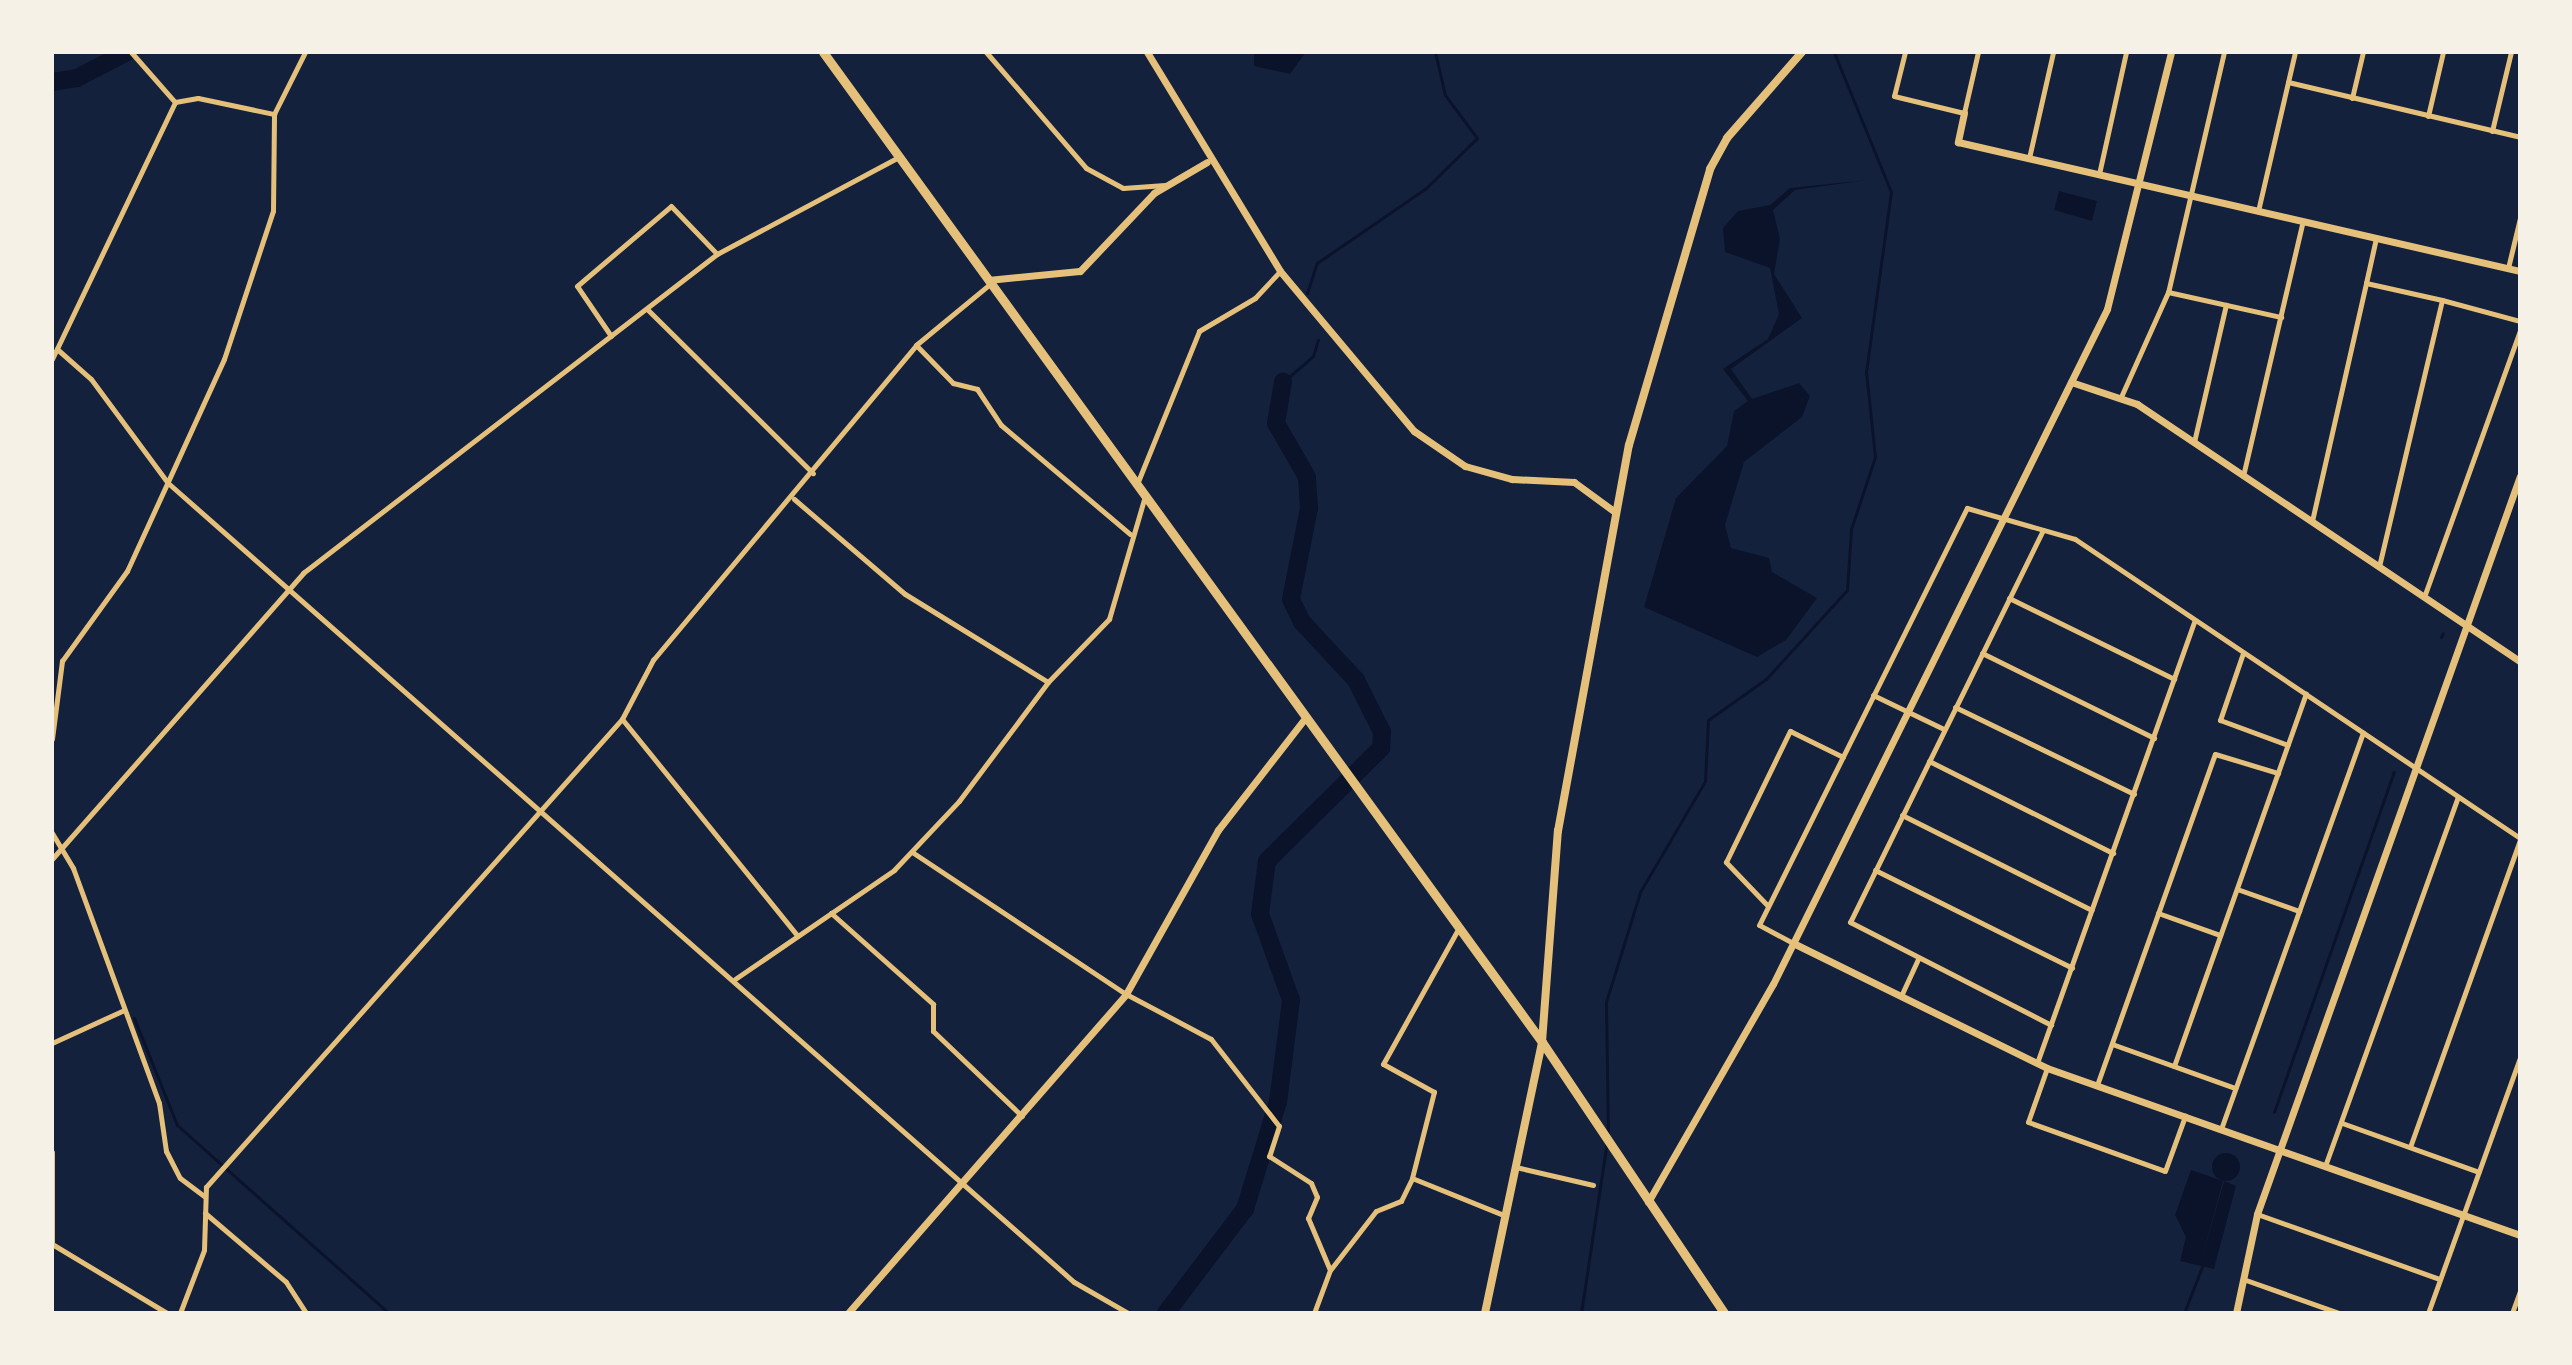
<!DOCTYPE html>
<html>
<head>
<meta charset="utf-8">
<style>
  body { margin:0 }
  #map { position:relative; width:2572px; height:1365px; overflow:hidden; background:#14213d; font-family:Lora,serif }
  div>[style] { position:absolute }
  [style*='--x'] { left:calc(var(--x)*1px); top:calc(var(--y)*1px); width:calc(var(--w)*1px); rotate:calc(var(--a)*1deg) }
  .water>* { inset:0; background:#0b132b }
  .round { border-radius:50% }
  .stream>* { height:3px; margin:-1.5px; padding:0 1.5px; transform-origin:1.5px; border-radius:1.5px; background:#0b132b }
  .river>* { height:18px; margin:-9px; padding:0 9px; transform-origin:9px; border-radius:9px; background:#0b132b }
  .minor>* { height:5px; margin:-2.5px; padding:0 2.5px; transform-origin:2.5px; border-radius:2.5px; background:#e5c07b }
  .tertiary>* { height:7px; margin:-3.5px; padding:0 3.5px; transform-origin:3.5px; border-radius:3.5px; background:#e5c07b }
  .secondary>* { height:8px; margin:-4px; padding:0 4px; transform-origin:4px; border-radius:4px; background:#e5c07b }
  .trunk>* { height:9px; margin:-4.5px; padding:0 4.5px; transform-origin:4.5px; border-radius:4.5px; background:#e5c07b }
  span { translate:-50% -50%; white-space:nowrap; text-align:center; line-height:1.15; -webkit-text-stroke:8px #f6f1e7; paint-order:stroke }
  .frame { position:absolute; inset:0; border:54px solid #f6f1e7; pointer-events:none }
</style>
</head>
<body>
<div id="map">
  <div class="water">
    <div style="clip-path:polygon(1254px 52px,1306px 52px,1290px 74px,1254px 66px)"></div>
    <div style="clip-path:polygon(1867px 180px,1795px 190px,1773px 210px,1780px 239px,1774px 274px,1802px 318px,1731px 369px,1752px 399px,1799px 383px,1810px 396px,1802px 417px,1744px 462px,1725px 525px,1731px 548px,1769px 558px,1772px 572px,1817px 598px,1786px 640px,1757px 657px,1644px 607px,1676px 498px,1727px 446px,1734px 411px,1748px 401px,1723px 369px,1768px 339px,1779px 314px,1770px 268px,1725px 252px,1723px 228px,1738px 211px,1770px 205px,1790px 188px)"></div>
    <div style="clip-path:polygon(2059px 191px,2097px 201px,2092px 221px,2054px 210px)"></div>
    <div class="round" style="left:2212px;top:1153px;width:28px;height:28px"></div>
    <div style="clip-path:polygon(2191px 1170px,2223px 1181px,2200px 1265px,2224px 1181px,2236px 1186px,2214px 1269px,2180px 1261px,2186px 1237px,2175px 1215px)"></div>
  </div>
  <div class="stream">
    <div style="--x:1307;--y:293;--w:32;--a:-72"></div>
    <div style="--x:1317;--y:263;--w:132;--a:-34.5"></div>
    <div style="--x:1426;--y:188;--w:71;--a:-44.4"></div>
    <div style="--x:1477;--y:138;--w:54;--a:-126.7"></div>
    <div style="--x:1445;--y:95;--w:44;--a:-103.1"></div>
    <div style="--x:1283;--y:382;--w:40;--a:-41"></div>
    <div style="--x:1313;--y:356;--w:17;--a:-73"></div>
    <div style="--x:2441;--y:637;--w:4;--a:-63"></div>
    <div style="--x:134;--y:1018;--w:115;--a:68.1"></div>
    <div style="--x:177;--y:1125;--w:283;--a:41.6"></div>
    <div style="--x:2274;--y:1112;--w:361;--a:-70.6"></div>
    <div style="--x:1608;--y:1134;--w:132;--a:-90.9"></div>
    <div style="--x:1606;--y:1002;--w:115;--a:-72.8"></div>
    <div style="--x:1640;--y:892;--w:129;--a:-59.6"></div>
    <div style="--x:1705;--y:781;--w:61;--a:-87.2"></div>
    <div style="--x:1708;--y:720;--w:71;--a:-35.3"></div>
    <div style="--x:1766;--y:679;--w:120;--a:-47.7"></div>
    <div style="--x:1847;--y:590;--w:61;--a:-86.2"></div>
    <div style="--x:1851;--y:529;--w:76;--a:-71.6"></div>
    <div style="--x:1875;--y:457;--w:85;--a:-96"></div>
    <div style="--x:1866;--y:372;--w:182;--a:-82.1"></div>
    <div style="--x:1891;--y:192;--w:151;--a:-112.2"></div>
    <div style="--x:1581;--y:1313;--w:173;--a:-81.4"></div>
    <div style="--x:2184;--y:1313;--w:53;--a:-68.8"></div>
  </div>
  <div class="river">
    <div style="--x:52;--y:82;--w:25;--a:-9"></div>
    <div style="--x:77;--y:78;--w:56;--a:-27.5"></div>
    <div style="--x:1166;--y:1313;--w:131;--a:-52.8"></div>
    <div style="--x:1245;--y:1209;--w:112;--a:-72.9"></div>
    <div style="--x:1278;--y:1102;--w:103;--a:-82.7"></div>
    <div style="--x:1291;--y:1000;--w:91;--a:-109.8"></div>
    <div style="--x:1260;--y:914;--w:53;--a:-82.5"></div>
    <div style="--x:1267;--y:861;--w:161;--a:-44.7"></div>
    <div style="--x:1381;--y:748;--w:16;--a:-86"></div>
    <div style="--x:1382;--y:732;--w:58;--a:-116.6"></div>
    <div style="--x:1356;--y:680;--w:79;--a:-133"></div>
    <div style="--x:1302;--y:622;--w:25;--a:-116"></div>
    <div style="--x:1291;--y:599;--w:93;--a:-78.8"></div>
    <div style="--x:1309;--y:508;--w:31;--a:-94"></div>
    <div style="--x:1307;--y:477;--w:62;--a:-119.9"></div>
    <div style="--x:1276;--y:423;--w:42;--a:-80.3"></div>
  </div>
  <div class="minor">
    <div style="--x:131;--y:52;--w:67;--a:48.7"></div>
    <div style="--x:986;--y:52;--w:153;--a:49.2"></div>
    <div style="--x:1086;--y:168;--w:42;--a:28.4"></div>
    <div style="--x:1123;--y:188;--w:42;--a:-4.1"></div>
    <div style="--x:1905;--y:52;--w:45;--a:104"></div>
    <div style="--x:1894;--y:96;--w:72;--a:13.7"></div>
    <div style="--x:1964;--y:113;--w:63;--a:-77.1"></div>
    <div style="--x:2224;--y:52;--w:246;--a:103.1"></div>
    <div style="--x:2168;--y:292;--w:116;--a:12.5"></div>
    <div style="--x:2288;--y:82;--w:238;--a:13.3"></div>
    <div style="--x:2352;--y:98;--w:47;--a:-76.6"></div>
    <div style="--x:175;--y:102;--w:23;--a:-10"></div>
    <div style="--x:198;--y:98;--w:78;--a:11.9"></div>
    <div style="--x:2428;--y:116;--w:66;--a:-76.8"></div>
    <div style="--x:2492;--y:131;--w:81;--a:-76.5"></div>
    <div style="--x:2029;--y:158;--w:109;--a:-77.2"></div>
    <div style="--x:2099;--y:174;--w:125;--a:-77.5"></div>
    <div style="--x:2258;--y:211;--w:163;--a:-76.9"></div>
    <div style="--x:2376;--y:238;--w:46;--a:102.5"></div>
    <div style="--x:2366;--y:283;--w:78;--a:12.6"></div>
    <div style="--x:2442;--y:300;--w:274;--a:103.3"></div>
    <div style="--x:2508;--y:268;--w:51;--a:-76.5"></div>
    <div style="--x:2442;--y:300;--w:81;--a:15.1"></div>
    <div style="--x:648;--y:310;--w:232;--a:44.7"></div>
    <div style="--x:611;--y:336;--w:60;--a:-124.2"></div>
    <div style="--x:577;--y:286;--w:123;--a:-40.4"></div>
    <div style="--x:671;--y:206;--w:66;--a:46.2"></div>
    <div style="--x:916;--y:345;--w:53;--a:45.8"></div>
    <div style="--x:953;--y:383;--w:25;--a:14"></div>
    <div style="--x:977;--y:389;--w:43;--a:56.3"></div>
    <div style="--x:1001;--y:425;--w:169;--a:40.2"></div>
    <div style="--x:57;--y:349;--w:45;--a:41.4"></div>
    <div style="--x:91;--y:379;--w:129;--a:53.5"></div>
    <div style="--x:168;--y:483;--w:1208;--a:41.41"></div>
    <div style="--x:1074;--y:1282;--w:62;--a:29.9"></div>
    <div style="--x:52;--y:359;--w:285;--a:-64.4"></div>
    <div style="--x:2120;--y:399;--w:117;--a:-65.8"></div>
    <div style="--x:2194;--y:442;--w:141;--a:-76.9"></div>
    <div style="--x:2243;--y:476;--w:262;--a:-76.8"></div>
    <div style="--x:1137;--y:484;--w:165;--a:-67.9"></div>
    <div style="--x:1199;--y:331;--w:65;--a:-30.5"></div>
    <div style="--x:1255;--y:298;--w:37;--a:-47"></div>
    <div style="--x:794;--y:499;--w:146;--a:40.6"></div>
    <div style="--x:905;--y:594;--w:168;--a:31.6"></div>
    <div style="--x:2312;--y:521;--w:244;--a:-77.2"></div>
    <div style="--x:2043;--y:530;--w:437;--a:116.2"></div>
    <div style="--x:1850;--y:922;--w:226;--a:27.1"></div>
    <div style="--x:2424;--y:597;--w:283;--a:-70.2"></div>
    <div style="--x:2009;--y:598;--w:184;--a:26.1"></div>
    <div style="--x:1982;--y:653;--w:192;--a:26.3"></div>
    <div style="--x:2243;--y:653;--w:71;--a:108.9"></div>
    <div style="--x:2220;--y:720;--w:72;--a:20.2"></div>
    <div style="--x:1873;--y:695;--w:79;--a:25.6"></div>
    <div style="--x:1955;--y:707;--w:199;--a:25.9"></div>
    <div style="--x:622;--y:719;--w:279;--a:51"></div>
    <div style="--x:52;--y:739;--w:79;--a:-82.7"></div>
    <div style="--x:62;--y:661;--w:111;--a:-54.2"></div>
    <div style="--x:127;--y:571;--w:233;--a:-65.4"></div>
    <div style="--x:224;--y:359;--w:156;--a:-71.7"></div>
    <div style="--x:273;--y:211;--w:97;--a:-89.4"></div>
    <div style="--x:274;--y:114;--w:69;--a:-63.4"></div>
    <div style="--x:1929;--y:761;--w:206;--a:26.6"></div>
    <div style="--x:1902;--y:815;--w:212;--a:26.6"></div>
    <div style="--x:52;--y:833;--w:41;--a:59"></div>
    <div style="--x:73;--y:868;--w:250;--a:69.9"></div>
    <div style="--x:159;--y:1103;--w:49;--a:81.7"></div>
    <div style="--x:166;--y:1151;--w:30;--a:63"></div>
    <div style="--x:180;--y:1178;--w:30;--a:37"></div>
    <div style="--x:912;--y:852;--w:257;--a:33.6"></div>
    <div style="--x:1126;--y:994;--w:96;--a:27.9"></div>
    <div style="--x:1211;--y:1039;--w:110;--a:52"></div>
    <div style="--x:1279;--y:1126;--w:32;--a:108"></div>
    <div style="--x:1269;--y:1156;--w:50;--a:32.7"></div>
    <div style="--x:1311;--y:1183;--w:15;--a:67"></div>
    <div style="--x:1317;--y:1197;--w:23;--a:113"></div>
    <div style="--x:1308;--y:1218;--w:56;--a:67.1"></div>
    <div style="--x:1330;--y:1270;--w:46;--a:110.4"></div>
    <div style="--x:52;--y:859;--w:381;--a:-48.7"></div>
    <div style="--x:303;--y:573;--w:523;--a:-37.62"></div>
    <div style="--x:717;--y:254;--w:206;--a:-28.1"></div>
    <div style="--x:1875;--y:870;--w:220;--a:26.4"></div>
    <div style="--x:2237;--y:889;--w:66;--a:19.5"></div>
    <div style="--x:1768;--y:906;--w:61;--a:-133.7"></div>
    <div style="--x:1726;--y:862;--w:146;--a:-64"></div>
    <div style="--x:1790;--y:731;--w:59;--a:26.1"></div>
    <div style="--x:831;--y:913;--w:137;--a:41.7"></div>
    <div style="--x:933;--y:1004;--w:27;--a:90"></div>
    <div style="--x:933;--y:1031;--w:123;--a:43.7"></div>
    <div style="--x:2158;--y:913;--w:66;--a:19.5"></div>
    <div style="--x:1793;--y:943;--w:38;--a:-152"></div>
    <div style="--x:1759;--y:925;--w:466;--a:-63.5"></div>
    <div style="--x:1967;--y:508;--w:112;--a:16"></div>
    <div style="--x:2075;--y:539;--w:536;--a:33.9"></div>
    <div style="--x:735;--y:979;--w:193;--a:-34.4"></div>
    <div style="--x:894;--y:870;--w:95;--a:-46.7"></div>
    <div style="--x:959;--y:801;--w:149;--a:-53.2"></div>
    <div style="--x:1048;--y:682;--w:88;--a:-45.9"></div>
    <div style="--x:1109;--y:619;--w:128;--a:-73.7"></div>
    <div style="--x:1901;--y:996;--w:41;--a:-65.3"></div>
    <div style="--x:52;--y:1043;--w:77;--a:-24.6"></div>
    <div style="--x:2112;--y:1044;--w:131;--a:19.7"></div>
    <div style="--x:2037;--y:1063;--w:470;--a:-70.4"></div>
    <div style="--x:2174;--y:1066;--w:395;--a:-70.5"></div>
    <div style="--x:2047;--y:1068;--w:57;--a:109.4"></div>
    <div style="--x:2028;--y:1122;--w:145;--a:19.7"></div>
    <div style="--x:2165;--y:1171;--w:59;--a:-70"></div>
    <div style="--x:2097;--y:1085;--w:351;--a:-70.4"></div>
    <div style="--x:2215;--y:754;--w:66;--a:16.8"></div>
    <div style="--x:2342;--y:1123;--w:145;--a:19.7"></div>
    <div style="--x:2221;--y:1129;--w:421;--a:-70.3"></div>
    <div style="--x:2410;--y:1147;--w:327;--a:-70.3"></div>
    <div style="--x:52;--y:1152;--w:93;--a:90"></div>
    <div style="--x:2325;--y:1166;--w:392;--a:-70.2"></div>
    <div style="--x:1520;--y:1168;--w:75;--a:13.1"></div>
    <div style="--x:1412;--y:1178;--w:89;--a:-75.7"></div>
    <div style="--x:1434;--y:1092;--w:58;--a:-151.2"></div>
    <div style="--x:1383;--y:1064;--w:154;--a:-60.9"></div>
    <div style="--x:205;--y:1213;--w:106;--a:40.4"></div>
    <div style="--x:286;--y:1282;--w:37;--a:57"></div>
    <div style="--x:2257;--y:1214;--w:194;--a:19.6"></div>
    <div style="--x:52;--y:1244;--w:134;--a:31"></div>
    <div style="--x:1331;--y:1269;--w:73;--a:-52.2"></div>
    <div style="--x:1376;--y:1211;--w:27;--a:-22"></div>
    <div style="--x:1401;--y:1201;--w:25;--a:-64"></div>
    <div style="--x:1412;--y:1178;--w:101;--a:22"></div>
    <div style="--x:2243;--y:1279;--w:102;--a:19.5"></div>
    <div style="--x:180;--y:1313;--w:67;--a:-69.1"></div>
    <div style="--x:204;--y:1250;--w:63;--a:-88.2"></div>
    <div style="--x:206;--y:1187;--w:626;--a:-48.37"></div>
    <div style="--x:622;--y:719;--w:67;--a:-62.3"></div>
    <div style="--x:653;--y:660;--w:410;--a:-50.1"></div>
    <div style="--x:916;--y:345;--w:96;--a:-39.5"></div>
    <div style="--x:2428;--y:1313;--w:271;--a:-70.2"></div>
    <div style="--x:2512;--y:1313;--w:23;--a:-70"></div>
  </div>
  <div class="tertiary">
    <div style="--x:1147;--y:52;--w:256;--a:58.7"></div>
    <div style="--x:1280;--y:271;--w:209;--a:50.1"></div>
    <div style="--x:1414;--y:431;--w:62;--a:34.5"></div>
    <div style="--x:1465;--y:466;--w:49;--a:15.5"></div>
    <div style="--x:1512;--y:479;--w:62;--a:2.8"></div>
    <div style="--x:1574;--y:482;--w:51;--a:36.2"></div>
    <div style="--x:1964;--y:113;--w:30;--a:102"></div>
    <div style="--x:1958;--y:142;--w:577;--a:12.93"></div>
    <div style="--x:988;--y:280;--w:92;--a:-5.6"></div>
    <div style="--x:1080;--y:271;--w:108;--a:-46.5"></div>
    <div style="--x:1154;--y:193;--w:61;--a:-30.3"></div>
    <div style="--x:2071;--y:382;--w:70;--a:18.4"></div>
    <div style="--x:2137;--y:404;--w:461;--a:33.9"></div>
    <div style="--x:1793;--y:943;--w:283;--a:26.2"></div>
    <div style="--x:2047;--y:1068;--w:502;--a:19.45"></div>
    <div style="--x:1648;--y:1202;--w:251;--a:-60.2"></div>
    <div style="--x:1773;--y:984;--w:753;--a:-63.67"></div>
    <div style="--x:2107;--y:309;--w:265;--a:-76"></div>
    <div style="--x:848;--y:1313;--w:423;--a:-48.9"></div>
    <div style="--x:1126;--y:994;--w:188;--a:-60.7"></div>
    <div style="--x:1218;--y:830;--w:143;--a:-52.1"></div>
    <div style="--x:2236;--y:1313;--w:101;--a:-78"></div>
    <div style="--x:2257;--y:1214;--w:783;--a:-70.39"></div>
  </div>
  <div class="secondary">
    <div style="--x:1485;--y:1313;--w:277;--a:-78.1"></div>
    <div style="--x:1542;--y:1042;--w:212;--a:-85.7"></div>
    <div style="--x:1558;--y:831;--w:392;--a:-79.6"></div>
    <div style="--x:1629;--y:445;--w:288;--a:-73.6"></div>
    <div style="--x:1710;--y:169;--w:35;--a:-61"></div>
    <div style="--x:1727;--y:138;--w:114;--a:-48.9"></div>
  </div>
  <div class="trunk">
    <div style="--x:823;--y:52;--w:1224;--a:54.01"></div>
    <div style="--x:1542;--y:1042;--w:326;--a:56.1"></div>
  </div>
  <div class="frame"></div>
</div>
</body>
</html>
